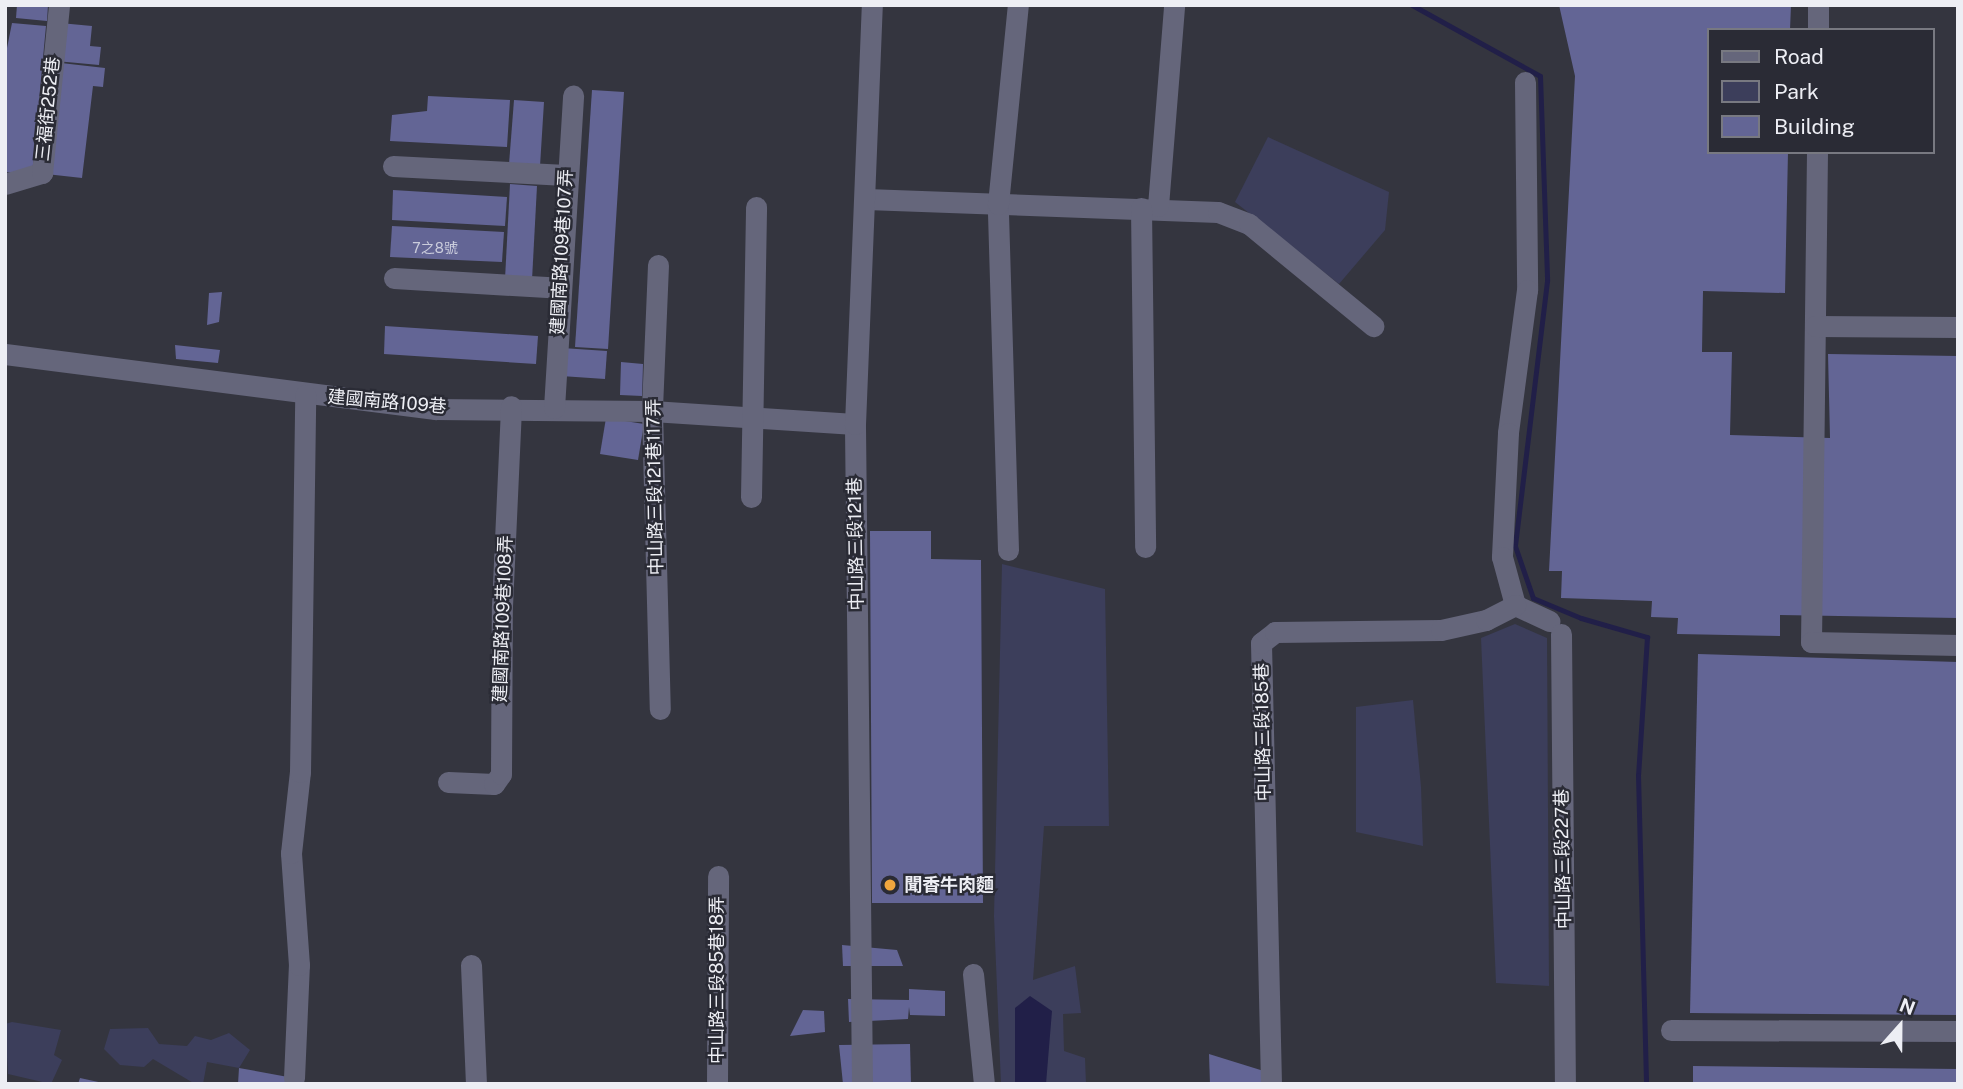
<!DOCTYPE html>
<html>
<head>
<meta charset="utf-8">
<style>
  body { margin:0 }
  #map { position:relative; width:1963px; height:1089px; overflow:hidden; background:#34353f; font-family:"Public Sans","Noto Sans TC",sans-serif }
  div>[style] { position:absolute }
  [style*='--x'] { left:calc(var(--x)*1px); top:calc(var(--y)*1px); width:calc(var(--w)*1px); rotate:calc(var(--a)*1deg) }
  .green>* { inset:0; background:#3c3e5b }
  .water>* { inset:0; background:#211f48 }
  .stream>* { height:5px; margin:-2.5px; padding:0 2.5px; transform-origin:2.5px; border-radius:2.5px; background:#211f48 }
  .building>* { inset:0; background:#636595 }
  .minor>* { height:21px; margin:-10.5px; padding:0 10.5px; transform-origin:10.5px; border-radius:10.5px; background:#65667b }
  .dots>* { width:19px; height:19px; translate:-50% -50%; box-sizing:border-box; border:4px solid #2a2b35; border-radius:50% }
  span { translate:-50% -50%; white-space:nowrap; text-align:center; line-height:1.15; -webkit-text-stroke:5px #2a2b35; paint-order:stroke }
  .number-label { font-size:14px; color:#caccdc }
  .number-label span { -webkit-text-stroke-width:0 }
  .street-label { font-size:18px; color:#edeef4 }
  .poi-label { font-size:18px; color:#edeef4; font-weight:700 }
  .left { translate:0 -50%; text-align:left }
  .frame { position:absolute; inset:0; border:7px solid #edeef4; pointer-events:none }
  .legend { position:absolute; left:1707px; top:28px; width:228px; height:126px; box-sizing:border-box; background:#2a2b35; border:2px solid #787981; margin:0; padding:9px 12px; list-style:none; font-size:21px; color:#edeef4 }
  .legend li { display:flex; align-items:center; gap:14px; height:35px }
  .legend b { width:35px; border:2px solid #787981 }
  .north { position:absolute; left:1865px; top:991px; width:70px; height:70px; -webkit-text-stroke:5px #2a2b35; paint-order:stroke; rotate:21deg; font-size:19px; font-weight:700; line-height:28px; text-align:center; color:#edeef4 }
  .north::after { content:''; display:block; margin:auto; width:24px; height:32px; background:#edeef4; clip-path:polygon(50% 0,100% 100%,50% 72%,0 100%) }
</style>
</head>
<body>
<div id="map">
  <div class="green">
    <div style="clip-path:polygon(1268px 137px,1389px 192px,1385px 230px,1339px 284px,1235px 202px)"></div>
    <div style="clip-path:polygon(1002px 564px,1105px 589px,1109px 826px,1044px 826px,1033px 980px,1075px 966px,1081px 1013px,1063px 1014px,1064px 1051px,1085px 1058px,1086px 1084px,1001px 1084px,994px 916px)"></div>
    <div style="clip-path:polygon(1515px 624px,1547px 638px,1549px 986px,1496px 983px,1481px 638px)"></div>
    <div style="clip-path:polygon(1413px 700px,1421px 787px,1423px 846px,1356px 832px,1356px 707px)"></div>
    <div style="clip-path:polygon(12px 1022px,61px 1030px,54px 1055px,62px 1060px,51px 1084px,8px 1074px,5px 1024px)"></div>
    <div style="clip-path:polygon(148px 1028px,159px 1044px,187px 1046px,195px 1036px,211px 1040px,229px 1033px,250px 1050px,239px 1068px,207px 1062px,203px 1084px,195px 1084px,153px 1059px,144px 1067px,120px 1065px,104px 1049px,110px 1029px)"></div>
  </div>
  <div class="water">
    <div style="clip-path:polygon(1030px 996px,1052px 1011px,1046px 1084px,1015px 1084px,1015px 1008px)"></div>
  </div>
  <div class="stream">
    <div style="--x:1412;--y:5;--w:146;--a:29"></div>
    <div style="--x:1540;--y:76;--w:205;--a:88"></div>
    <div style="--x:1547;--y:281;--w:267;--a:96.9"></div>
    <div style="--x:1515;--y:546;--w:55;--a:70.9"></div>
    <div style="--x:1533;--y:598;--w:52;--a:22.6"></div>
    <div style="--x:1581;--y:618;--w:69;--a:16.1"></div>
    <div style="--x:1647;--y:637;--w:138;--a:93.7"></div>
    <div style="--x:1638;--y:775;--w:309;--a:88.5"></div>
  </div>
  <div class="building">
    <div style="clip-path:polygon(17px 5px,48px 5px,47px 21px,16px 18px)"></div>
    <div style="clip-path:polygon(1559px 5px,1791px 5px,1790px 30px,1709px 30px,1709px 152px,1788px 152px,1785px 293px,1703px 291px,1702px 352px,1732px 352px,1730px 435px,1830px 438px,1828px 354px,1958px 356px,1958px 618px,1780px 615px,1780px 636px,1677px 634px,1678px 618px,1651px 617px,1652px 601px,1561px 598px,1562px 571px,1549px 571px,1575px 76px)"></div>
    <div style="clip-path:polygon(12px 23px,46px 26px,32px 175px,5px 172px,5px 58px)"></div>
    <div style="clip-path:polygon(60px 23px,92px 26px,90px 46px,101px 47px,99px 65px,56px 61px)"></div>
    <div style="clip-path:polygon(61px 63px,105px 68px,103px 87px,93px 86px,82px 178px,46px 174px)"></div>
    <div style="clip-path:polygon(592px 90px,624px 92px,608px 349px,575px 347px)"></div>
    <div style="clip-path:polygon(428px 96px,510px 100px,507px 147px,390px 141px,392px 115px,427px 111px)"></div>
    <div style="clip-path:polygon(514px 100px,544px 102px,540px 166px,509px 164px)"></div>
    <div style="clip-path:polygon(510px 184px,537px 186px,532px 280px,505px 279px)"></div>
    <div style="clip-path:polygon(393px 190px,507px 197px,505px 226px,392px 220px)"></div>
    <div style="clip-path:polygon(392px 226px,504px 232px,502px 262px,390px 257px)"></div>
    <div style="clip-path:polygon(222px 292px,219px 322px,207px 325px,209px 293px)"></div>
    <div style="clip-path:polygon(385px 326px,538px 336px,536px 364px,384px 354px)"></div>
    <div style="clip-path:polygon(175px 345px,220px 350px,218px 363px,176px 359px)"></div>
    <div style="clip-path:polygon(562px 348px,607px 351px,605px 379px,561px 376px)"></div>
    <div style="clip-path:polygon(621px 362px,643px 364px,642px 396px,620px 395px)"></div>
    <div style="clip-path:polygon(606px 418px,644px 424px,638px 460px,600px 454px)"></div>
    <div style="clip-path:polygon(870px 531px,931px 531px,931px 559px,981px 560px,983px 903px,872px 903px)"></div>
    <div style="clip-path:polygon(1698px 654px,1958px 662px,1958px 1015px,1690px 1013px)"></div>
    <div style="clip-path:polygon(842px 945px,897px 950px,903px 966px,843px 966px)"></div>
    <div style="clip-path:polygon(909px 989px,945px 991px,945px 1016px,910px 1015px,909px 1007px,908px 1019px,849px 1022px,848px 999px,909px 1000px)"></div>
    <div style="clip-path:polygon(803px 1010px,824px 1011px,825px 1032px,790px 1036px)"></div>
    <div style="clip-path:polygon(910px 1044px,911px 1084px,843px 1084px,839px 1045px)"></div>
    <div style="clip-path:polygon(1209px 1054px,1267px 1072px,1268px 1084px,1210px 1084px)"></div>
    <div style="clip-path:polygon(1693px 1066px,1958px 1069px,1958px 1084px,1693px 1084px)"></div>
    <div style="clip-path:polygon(239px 1068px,288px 1077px,287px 1084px,238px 1084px)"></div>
    <div style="clip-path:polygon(80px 1078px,103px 1083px,103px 1084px,78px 1084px)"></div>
  </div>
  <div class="minor">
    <div style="--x:1818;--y:30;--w:25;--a:-90"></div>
    <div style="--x:1525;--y:82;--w:208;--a:89.4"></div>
    <div style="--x:1527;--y:290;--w:144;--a:97.6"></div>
    <div style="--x:1508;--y:433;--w:124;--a:92.8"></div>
    <div style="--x:1502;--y:557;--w:50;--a:74.8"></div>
    <div style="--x:1515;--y:605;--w:38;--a:25"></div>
    <div style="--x:1817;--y:152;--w:490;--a:90.7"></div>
    <div style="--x:1811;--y:642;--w:147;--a:1.2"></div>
    <div style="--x:393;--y:166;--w:173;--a:3"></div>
    <div style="--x:5;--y:184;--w:39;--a:-17"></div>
    <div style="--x:42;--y:173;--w:169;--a:-84.2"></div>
    <div style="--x:866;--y:199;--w:352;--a:2.1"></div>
    <div style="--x:1218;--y:212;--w:33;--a:21"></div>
    <div style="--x:1249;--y:224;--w:161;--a:39.4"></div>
    <div style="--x:1158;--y:206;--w:202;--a:-85.4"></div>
    <div style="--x:1141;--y:208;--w:339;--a:89.3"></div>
    <div style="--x:658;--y:265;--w:146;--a:92.4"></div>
    <div style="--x:652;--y:411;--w:298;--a:88.5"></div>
    <div style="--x:394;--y:278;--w:166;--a:3.4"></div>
    <div style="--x:1815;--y:326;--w:143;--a:0.4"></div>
    <div style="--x:5;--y:354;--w:434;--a:7.3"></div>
    <div style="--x:435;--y:409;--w:217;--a:0.5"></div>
    <div style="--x:652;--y:411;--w:203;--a:3.7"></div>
    <div style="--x:554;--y:408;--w:313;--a:-86.5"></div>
    <div style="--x:751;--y:497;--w:290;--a:-89"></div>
    <div style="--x:1008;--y:550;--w:346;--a:-91.7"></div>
    <div style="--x:998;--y:204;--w:200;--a:-84.3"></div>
    <div style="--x:1561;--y:634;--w:450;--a:89.5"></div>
    <div style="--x:448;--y:782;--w:46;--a:2.5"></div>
    <div style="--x:494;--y:784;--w:12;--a:-55"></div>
    <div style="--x:501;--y:774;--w:168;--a:-89.7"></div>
    <div style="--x:502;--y:606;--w:200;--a:-87.4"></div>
    <div style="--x:471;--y:965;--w:119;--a:87.6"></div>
    <div style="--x:973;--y:974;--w:111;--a:84.3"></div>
    <div style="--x:1671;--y:1030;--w:287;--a:0.2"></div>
    <div style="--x:294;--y:1078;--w:113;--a:-87.5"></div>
    <div style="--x:299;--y:965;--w:112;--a:-94.1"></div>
    <div style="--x:291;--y:853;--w:81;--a:-83.7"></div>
    <div style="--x:300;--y:772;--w:377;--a:-89.2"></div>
    <div style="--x:717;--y:1084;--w:208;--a:-89.7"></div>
    <div style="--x:862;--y:1084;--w:660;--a:-90.61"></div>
    <div style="--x:855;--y:424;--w:419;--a:-87.7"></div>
    <div style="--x:1271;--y:1084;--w:441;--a:-91.3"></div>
    <div style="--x:1261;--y:643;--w:18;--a:-38"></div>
    <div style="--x:1275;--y:632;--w:166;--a:-0.7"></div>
    <div style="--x:1441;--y:630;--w:46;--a:-12.5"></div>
    <div style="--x:1486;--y:620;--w:33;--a:-27"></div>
  </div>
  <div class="dots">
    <div style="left:890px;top:885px;background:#f0a63e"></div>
  </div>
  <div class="number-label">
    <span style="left:435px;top:248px">7之8號</span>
  </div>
  <div class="street-label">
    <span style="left:48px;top:109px;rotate:-84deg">三福街252巷</span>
    <span style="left:562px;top:252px;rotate:-87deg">建國南路109巷107弄</span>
    <span style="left:387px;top:402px;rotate:5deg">建國南路109巷</span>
    <span style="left:655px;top:487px;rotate:-91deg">中山路三段121巷117弄</span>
    <span style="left:856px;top:544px;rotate:-91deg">中山路三段121巷</span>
    <span style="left:503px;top:619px;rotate:-88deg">建國南路109巷108弄</span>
    <span style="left:1263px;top:732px;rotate:-91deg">中山路三段185巷</span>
    <span style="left:1563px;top:859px;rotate:-91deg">中山路三段227巷</span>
    <span style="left:717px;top:980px;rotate:-90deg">中山路三段85巷18弄</span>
  </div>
  <div class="poi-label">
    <span class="left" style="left:904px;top:885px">聞香牛肉麵</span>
  </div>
  <div class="frame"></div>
  <ul class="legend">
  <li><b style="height:9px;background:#65667b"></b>Road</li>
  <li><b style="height:19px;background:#3c3e5b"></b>Park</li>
  <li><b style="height:19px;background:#636595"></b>Building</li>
  </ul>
  <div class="north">N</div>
</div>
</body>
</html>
